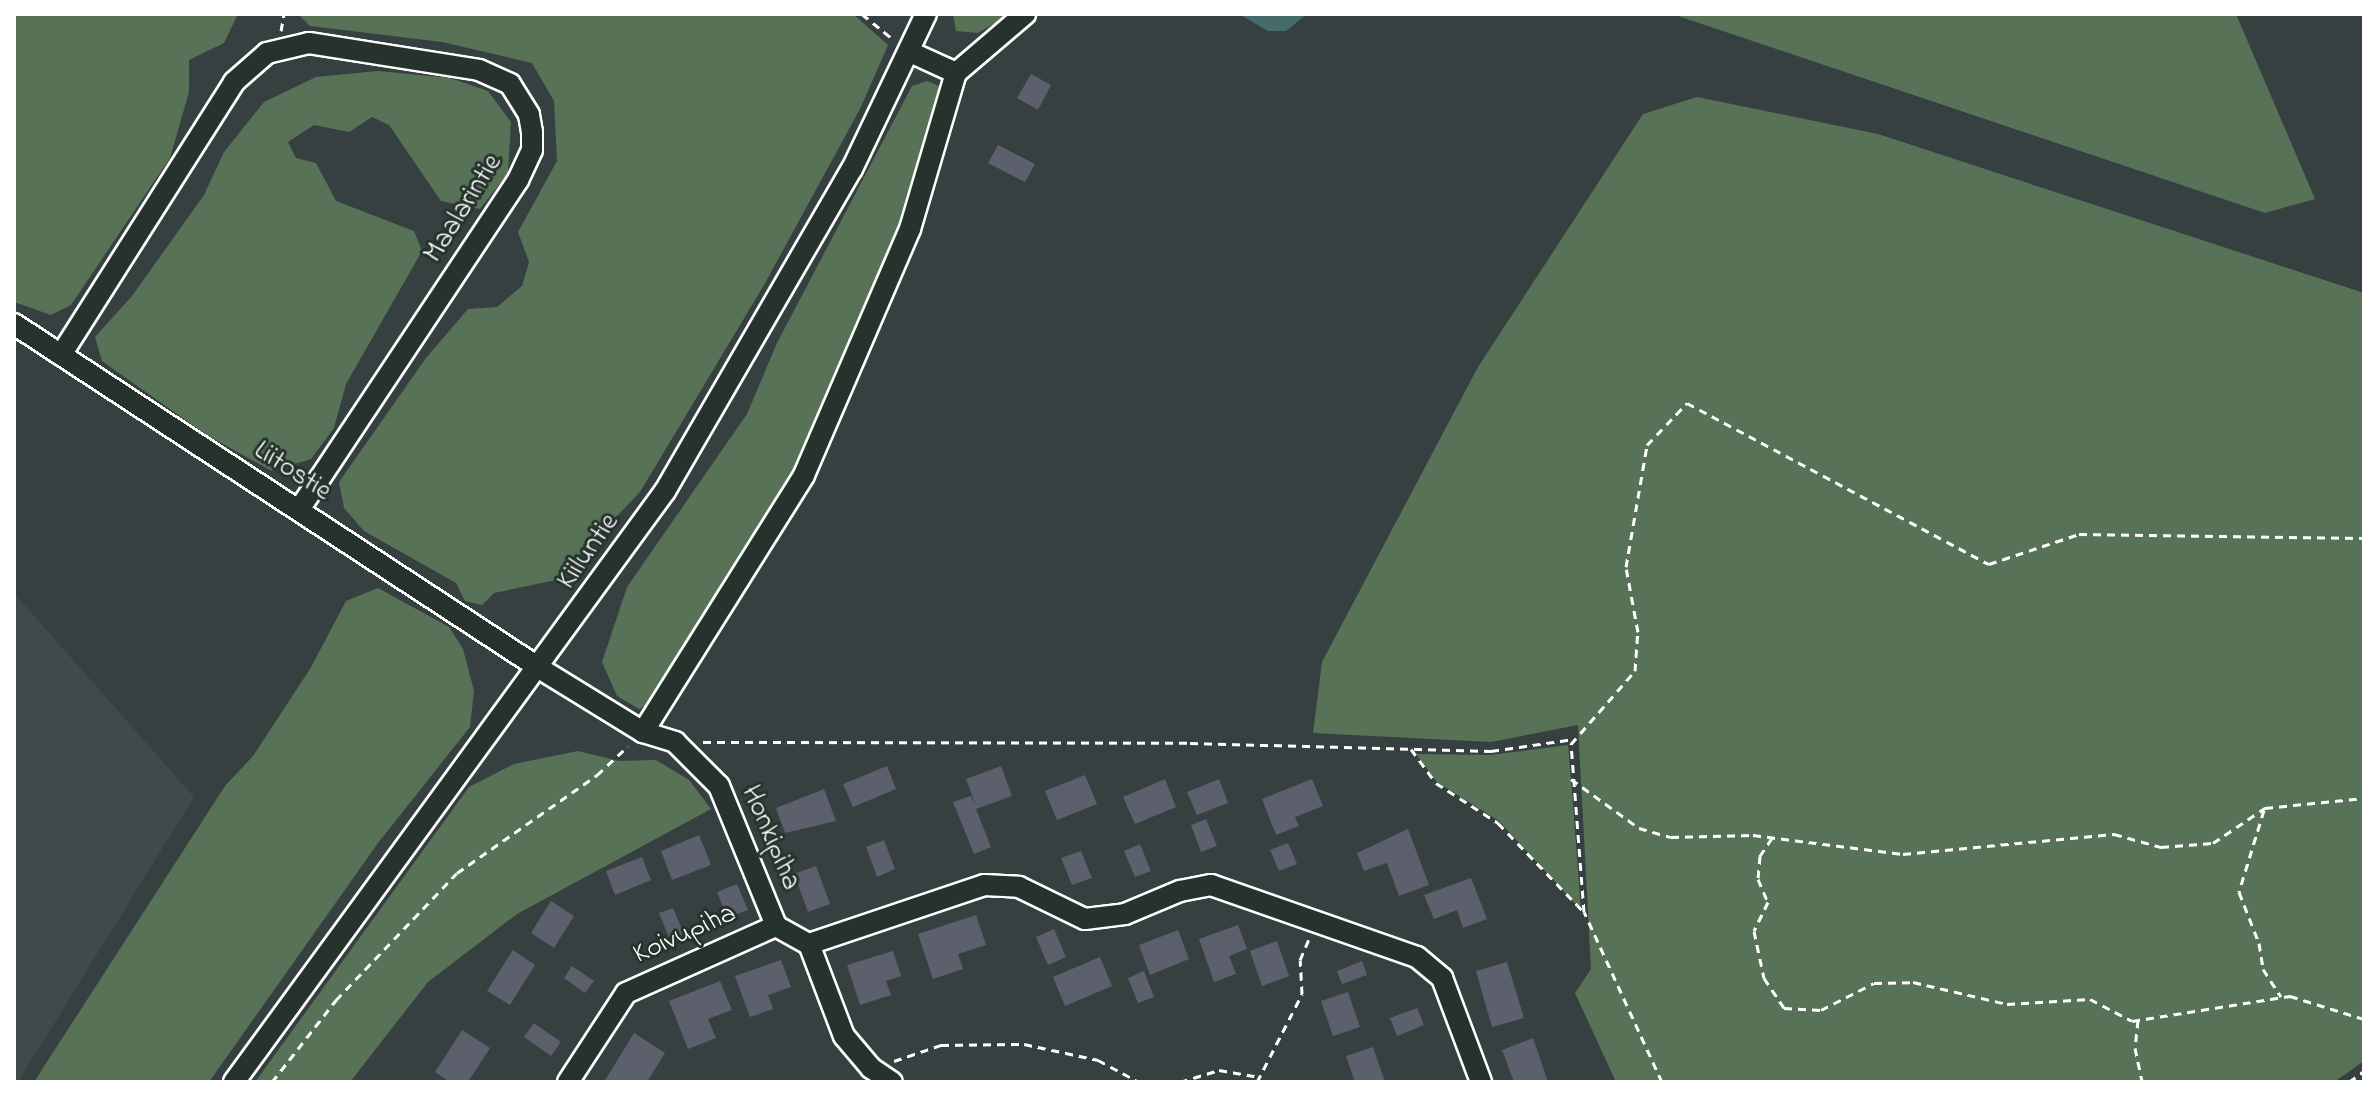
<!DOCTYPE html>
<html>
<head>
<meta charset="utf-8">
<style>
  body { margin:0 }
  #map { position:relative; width:2378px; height:1096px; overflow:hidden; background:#364040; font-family:"Indie Flower",sans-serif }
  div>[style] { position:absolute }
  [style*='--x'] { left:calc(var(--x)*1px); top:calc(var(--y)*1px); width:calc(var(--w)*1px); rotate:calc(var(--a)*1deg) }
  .built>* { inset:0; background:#41494d }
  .green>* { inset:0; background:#587258 }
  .water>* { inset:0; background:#466b6b }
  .building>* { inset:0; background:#5c5f6c }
  .path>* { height:3px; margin-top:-1.5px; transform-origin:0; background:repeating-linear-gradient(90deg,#fff 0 8px,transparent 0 14px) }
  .roads { filter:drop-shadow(2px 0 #fff) drop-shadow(-2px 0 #fff) drop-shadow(0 2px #fff) drop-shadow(0 -2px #fff) }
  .minor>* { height:20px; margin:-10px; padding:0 10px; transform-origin:10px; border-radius:10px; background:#26332d }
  span { translate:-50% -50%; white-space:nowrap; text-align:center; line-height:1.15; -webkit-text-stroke:6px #26332d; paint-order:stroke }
  .street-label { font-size:28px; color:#fff }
  .frame { position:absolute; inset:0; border:16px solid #fff; pointer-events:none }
</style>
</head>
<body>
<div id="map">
  <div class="built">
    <div style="clip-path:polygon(14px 593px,194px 797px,18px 1082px,14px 1082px)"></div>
  </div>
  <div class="green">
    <div style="clip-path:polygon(14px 14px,238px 14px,224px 43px,189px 60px,189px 92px,170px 158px,71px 305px,51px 315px,14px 302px)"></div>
    <div style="clip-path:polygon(298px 14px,853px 14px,888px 45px,860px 109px,764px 285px,640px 492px,556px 580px,494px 593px,482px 605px,465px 601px,456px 583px,364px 531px,344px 508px,339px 482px,426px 358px,468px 309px,497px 307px,522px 286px,529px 262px,518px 232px,557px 161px,554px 101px,532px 63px,442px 42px,310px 26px)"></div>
    <div style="clip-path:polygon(953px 14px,1010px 14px,978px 33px,956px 31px)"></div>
    <div style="clip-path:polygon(1672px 14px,2236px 14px,2315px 199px,2265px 213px)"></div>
    <div style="clip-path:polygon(378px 71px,450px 78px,488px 91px,511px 122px,508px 173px,480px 209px,441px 201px,389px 125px,372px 117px,349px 132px,314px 125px,288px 142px,296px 158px,316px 163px,336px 201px,414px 231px,422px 251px,346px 384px,334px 428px,311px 459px,272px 471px,205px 434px,102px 361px,95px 337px,132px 296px,204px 195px,224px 152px,264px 102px,316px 77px)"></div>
    <div style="clip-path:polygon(927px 81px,939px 86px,941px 101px,905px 222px,821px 419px,774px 507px,654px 702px,639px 709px,617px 696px,602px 662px,627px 587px,747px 414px,777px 343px,912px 86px)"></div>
    <div style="clip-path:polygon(1697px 97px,1878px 134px,2364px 293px,2364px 1061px,2334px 1082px,1616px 1082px,1575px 993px,1591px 969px,1578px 725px,1491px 742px,1313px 733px,1322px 662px,1478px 367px,1643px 114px)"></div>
    <div style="clip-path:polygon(378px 588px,449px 627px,463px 649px,474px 691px,470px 727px,378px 843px,209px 1082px,34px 1082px,225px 786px,253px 756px,310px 669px,346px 601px)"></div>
    <div style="clip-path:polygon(1568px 745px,1571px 779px,1581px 910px,1499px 821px,1437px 782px,1416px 754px,1490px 755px)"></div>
    <div style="clip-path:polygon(578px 751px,619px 761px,656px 760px,689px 780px,711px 809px,517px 914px,428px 982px,350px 1082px,255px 1082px,469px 787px,514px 764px)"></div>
  </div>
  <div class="water">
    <div style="clip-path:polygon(1239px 14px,1307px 14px,1286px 31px,1268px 31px)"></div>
  </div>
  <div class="building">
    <div style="clip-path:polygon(1031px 74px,1051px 85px,1038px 110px,1017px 98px)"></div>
    <div style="clip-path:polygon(998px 145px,1035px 164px,1025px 182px,988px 163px)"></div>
    <div style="clip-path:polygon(887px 766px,896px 789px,853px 807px,843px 784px)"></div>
    <div style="clip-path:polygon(1001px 766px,1012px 796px,976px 809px,991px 847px,974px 854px,953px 802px,971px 796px,976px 806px,966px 779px)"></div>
    <div style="clip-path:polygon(1085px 775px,1097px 804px,1057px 820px,1045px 791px)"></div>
    <div style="clip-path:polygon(1165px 779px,1176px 807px,1135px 824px,1123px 797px)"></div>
    <div style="clip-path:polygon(1219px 779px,1228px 803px,1197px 815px,1187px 792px)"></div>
    <div style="clip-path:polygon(1312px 779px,1323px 806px,1295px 817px,1299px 826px,1276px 835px,1262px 799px)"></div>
    <div style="clip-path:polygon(824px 789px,836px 821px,785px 833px,776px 808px)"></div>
    <div style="clip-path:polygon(1206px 819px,1217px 846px,1201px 852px,1191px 825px)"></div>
    <div style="clip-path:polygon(1408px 829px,1429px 885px,1399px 896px,1387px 863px,1364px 871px,1357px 853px)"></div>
    <div style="clip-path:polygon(699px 835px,711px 865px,672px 880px,661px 851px)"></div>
    <div style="clip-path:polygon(884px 840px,895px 869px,877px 877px,866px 847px)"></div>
    <div style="clip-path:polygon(1288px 843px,1297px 864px,1279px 871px,1270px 850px)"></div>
    <div style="clip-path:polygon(1140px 844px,1151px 871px,1135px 877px,1124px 851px)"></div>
    <div style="clip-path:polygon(1081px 851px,1092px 878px,1072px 885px,1061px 858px)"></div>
    <div style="clip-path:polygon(642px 857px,651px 880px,615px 895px,606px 871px)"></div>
    <div style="clip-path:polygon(816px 866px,830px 904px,808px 912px,794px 874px)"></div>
    <div style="clip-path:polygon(1471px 878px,1487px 919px,1463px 928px,1457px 910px,1434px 919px,1424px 895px)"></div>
    <div style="clip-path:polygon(737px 884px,748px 910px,727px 918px,717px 892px)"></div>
    <div style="clip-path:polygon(551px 901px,574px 916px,554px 948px,531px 933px)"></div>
    <div style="clip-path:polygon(673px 908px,684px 934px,670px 940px,659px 913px)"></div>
    <div style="clip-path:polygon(976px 915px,986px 945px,958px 954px,963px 969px,933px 979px,918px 934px)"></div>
    <div style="clip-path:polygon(1238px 925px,1247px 949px,1229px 956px,1236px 974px,1214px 982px,1199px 939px)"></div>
    <div style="clip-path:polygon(1054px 929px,1066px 957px,1048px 965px,1036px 937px)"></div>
    <div style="clip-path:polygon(1178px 930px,1189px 959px,1150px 975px,1139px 945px)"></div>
    <div style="clip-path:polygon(1277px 941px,1289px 976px,1262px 986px,1250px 951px)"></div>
    <div style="clip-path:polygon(513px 950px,535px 965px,510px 1005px,487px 991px)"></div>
    <div style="clip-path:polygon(893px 951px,901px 976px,886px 981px,891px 995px,860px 1005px,847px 965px)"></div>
    <div style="clip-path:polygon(1100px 957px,1112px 986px,1065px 1006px,1053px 977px)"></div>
    <div style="clip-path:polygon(781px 960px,791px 987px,768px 995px,773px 1009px,750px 1017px,735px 976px)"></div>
    <div style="clip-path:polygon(1362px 961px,1367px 975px,1342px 984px,1337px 971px)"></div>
    <div style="clip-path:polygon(1507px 962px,1524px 1018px,1492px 1027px,1476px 971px)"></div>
    <div style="clip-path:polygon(572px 966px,594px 981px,585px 993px,564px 978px)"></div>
    <div style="clip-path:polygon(1144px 971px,1154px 997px,1138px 1003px,1128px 978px)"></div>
    <div style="clip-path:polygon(720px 981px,732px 1010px,708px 1019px,716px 1038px,688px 1049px,669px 1001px)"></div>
    <div style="clip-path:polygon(1348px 992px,1360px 1027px,1333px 1036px,1321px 1001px)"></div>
    <div style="clip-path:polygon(1417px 1008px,1424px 1025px,1397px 1036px,1390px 1018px)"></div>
    <div style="clip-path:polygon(534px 1023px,561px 1042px,551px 1056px,524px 1037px)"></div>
    <div style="clip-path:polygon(462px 1030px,490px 1048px,468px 1082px,450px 1082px,435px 1072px)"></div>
    <div style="clip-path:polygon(634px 1033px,665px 1053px,647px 1082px,604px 1082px)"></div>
    <div style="clip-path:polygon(1533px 1038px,1548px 1082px,1514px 1082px,1502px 1050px)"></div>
    <div style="clip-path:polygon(1373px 1047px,1385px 1082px,1355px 1082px,1346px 1056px)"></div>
  </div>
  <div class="path">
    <div style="--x:862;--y:14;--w:41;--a:39.1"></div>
    <div style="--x:281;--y:31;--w:17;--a:-80"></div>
    <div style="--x:703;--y:742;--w:487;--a:0.1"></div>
    <div style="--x:1190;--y:743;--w:301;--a:1.5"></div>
    <div style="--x:1491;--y:751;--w:84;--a:-8.2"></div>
    <div style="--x:1411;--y:749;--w:42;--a:53.7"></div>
    <div style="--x:1436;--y:783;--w:74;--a:32.8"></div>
    <div style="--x:1498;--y:823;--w:124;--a:46"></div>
    <div style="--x:1571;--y:779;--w:84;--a:35.8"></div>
    <div style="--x:1639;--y:828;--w:33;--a:16"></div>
    <div style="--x:1671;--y:837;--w:82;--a:-1.4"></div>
    <div style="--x:1753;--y:835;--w:151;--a:7.2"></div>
    <div style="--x:1903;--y:854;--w:212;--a:-5.4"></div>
    <div style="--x:2114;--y:834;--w:49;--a:15.5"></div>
    <div style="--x:2161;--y:847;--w:52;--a:-4.4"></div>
    <div style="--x:2213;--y:843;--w:63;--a:-33.9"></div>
    <div style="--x:2265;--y:808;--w:100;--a:-5.8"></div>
    <div style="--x:2264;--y:810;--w:86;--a:107"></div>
    <div style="--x:2239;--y:892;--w:55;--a:68.6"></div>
    <div style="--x:2259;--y:943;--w:26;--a:81"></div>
    <div style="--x:2263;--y:969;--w:33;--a:57"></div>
    <div style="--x:1772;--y:838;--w:22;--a:124"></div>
    <div style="--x:1760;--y:856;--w:23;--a:95"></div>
    <div style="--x:1758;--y:879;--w:25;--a:67"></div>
    <div style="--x:1768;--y:902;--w:32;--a:116"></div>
    <div style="--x:1754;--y:931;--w:48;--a:78"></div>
    <div style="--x:1764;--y:978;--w:36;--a:56"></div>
    <div style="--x:1784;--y:1008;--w:37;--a:3"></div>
    <div style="--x:1821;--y:1010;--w:59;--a:-27"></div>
    <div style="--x:1874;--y:983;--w:39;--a:-1"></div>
    <div style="--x:1913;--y:982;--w:97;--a:13.2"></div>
    <div style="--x:2007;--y:1004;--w:83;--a:-3.4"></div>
    <div style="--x:2090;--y:999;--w:47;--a:27.6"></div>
    <div style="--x:2132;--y:1021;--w:160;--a:-9"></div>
    <div style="--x:2290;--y:996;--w:77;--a:17.3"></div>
    <div style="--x:2138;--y:1020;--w:28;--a:96"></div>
    <div style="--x:2135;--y:1048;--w:35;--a:78"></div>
    <div style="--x:894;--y:1061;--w:50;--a:-18.8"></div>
    <div style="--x:941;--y:1045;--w:83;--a:-0.7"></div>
    <div style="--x:1024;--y:1044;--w:76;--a:12.2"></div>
    <div style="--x:1098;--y:1060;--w:47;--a:28.2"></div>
    <div style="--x:272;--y:1082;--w:104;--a:-52"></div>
    <div style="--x:336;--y:1000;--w:175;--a:-46.4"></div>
    <div style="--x:457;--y:873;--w:171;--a:-35"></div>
    <div style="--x:597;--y:775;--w:42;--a:-43.1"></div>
    <div style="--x:1180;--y:1082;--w:41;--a:-17.1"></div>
    <div style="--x:1219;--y:1070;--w:41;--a:9.9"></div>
    <div style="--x:1257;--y:1082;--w:99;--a:-62.9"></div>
    <div style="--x:1302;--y:994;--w:34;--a:-93"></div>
    <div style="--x:1300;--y:960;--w:23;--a:-67"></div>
    <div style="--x:1662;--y:1082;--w:187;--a:-114.6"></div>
    <div style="--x:1584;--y:912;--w:169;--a:-94.4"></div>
    <div style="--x:1571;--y:744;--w:97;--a:-48.8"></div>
    <div style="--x:1635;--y:671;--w:39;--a:-86"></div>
    <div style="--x:1638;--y:632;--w:66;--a:-100.5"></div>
    <div style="--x:1626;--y:567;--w:124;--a:-80.2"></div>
    <div style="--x:1647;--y:445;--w:58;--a:-46.4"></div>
    <div style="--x:1687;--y:403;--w:342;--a:28.1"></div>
    <div style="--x:1989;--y:564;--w:95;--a:-18.4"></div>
    <div style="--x:2079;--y:534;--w:285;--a:0.8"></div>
    <div style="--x:2349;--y:1082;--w:19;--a:-36"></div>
  </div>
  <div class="roads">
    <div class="minor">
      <div style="--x:910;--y:52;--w:51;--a:24.5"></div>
      <div style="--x:956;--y:73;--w:91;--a:-40.5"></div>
      <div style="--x:14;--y:324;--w:628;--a:33.23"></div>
      <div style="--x:539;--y:668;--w:122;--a:31.6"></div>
      <div style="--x:643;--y:732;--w:34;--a:17"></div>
      <div style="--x:675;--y:742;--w:62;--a:45"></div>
      <div style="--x:719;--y:786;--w:151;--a:67.8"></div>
      <div style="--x:776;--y:926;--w:38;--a:29"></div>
      <div style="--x:809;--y:944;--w:98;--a:69.2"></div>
      <div style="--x:844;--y:1036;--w:42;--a:49.8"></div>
      <div style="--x:871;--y:1068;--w:25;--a:34"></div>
      <div style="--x:61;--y:355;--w:323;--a:-57.6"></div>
      <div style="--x:234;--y:82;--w:44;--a:-41.3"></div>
      <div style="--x:267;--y:53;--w:43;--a:-13.4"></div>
      <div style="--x:309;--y:43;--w:172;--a:9"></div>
      <div style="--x:479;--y:70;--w:34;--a:24"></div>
      <div style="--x:510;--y:84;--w:36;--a:58"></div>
      <div style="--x:529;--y:115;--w:17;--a:80"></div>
      <div style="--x:532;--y:132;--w:18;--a:90"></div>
      <div style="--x:532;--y:150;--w:33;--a:115"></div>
      <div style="--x:518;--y:180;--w:396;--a:123.6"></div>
      <div style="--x:643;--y:732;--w:303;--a:-57.9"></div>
      <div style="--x:804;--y:475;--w:268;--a:-66.7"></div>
      <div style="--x:910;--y:229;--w:163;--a:-73.6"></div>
      <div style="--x:809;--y:944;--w:185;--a:-18.6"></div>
      <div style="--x:984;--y:885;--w:35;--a:3"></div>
      <div style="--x:1019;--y:887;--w:73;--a:25.9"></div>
      <div style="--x:1085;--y:919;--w:40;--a:-7.1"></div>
      <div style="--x:1125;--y:914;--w:60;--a:-22.7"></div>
      <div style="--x:1180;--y:891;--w:32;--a:-11"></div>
      <div style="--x:1211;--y:885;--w:218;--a:19.3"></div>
      <div style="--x:1417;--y:957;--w:33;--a:40"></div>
      <div style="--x:1442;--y:978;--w:111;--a:69.4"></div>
      <div style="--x:234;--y:1082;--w:731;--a:-53.9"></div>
      <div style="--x:665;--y:491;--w:372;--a:-59.9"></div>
      <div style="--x:852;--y:169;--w:172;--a:-64.5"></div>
      <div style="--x:568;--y:1082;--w:106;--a:-56.9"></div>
      <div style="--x:626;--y:993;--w:164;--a:-24.1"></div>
    </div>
  </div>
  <div class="street-label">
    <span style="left:464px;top:209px;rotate:-58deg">Maalarintie</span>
    <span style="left:292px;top:472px;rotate:33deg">Liitostie</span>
    <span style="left:589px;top:552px;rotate:-55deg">Kiiluntie</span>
    <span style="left:770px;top:838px;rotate:67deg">Honkipiha</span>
    <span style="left:685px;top:935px;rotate:-24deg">Koivupiha</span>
  </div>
  <div class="frame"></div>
</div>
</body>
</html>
